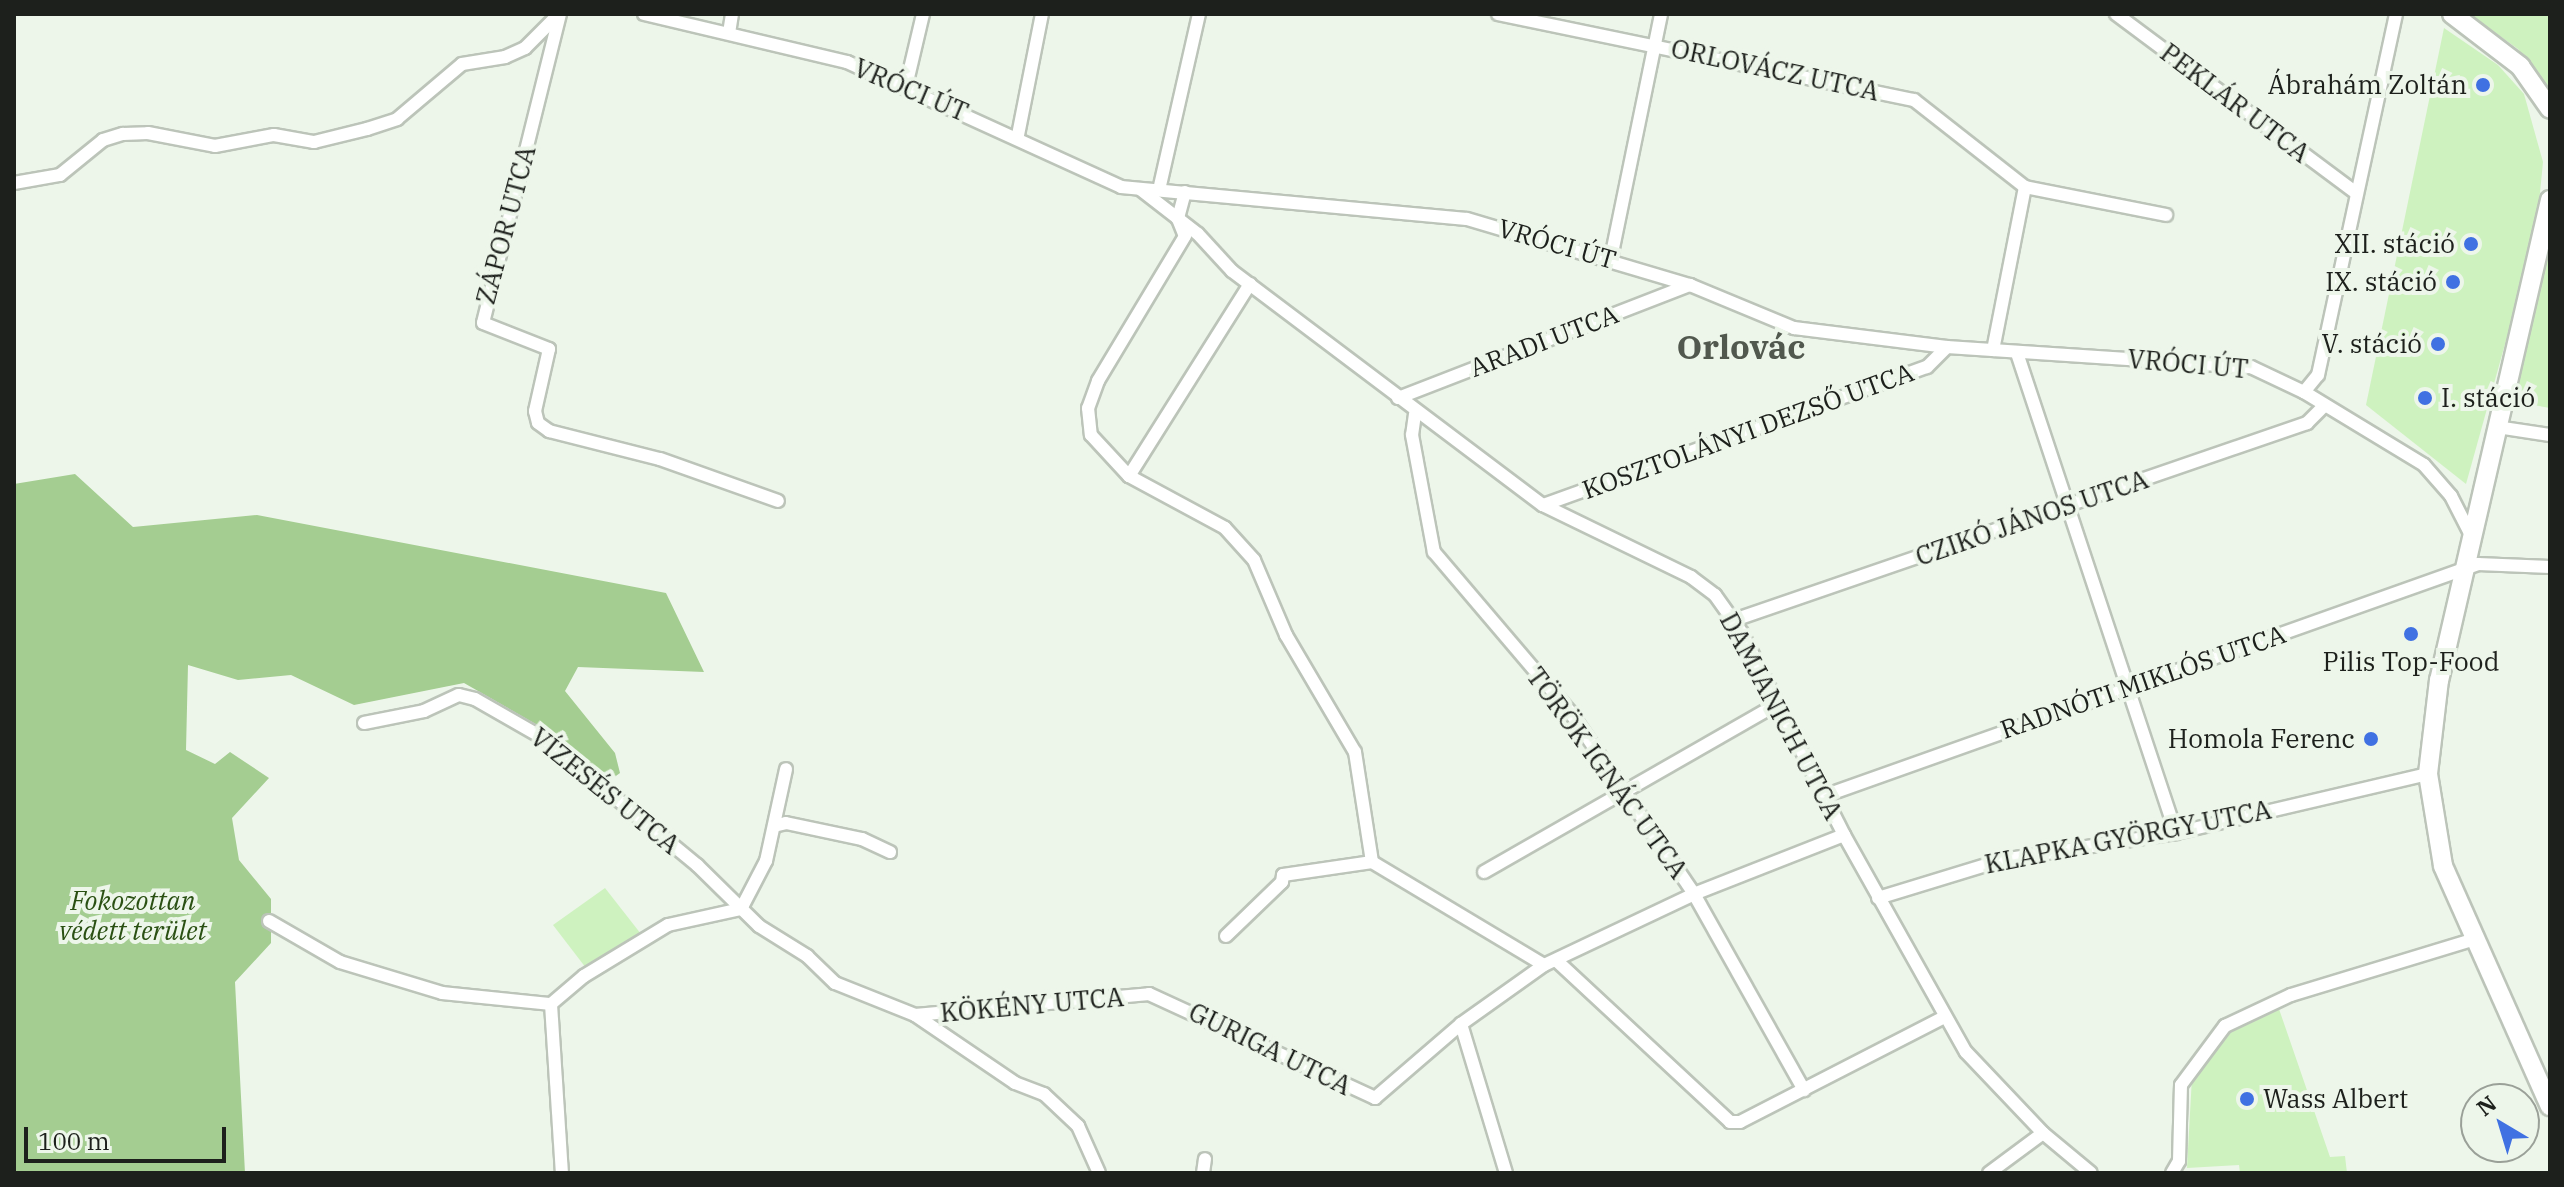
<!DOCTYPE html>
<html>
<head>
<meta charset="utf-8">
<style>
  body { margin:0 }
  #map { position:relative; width:2564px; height:1187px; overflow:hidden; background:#edf6ea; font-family:"IBM Plex Serif",serif }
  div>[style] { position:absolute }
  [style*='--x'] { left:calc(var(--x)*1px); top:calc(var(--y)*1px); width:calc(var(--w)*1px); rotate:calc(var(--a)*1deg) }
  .green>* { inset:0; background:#cef2bf }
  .forest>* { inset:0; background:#a4cd91 }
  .roads { filter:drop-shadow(2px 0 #bcc4b9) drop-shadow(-2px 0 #bcc4b9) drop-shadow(0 2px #bcc4b9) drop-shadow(0 -2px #bcc4b9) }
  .street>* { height:12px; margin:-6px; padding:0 6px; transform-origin:6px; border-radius:6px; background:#fff }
  .secondary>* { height:18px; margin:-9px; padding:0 9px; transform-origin:9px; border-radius:9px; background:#fff }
  .dots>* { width:22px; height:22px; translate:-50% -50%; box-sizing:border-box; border:4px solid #edf6ea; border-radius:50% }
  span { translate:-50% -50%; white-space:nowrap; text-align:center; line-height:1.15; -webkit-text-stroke:8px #edf6ea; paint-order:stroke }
  .street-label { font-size:26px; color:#1d201c }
  .poi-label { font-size:26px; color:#1d201c }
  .right { translate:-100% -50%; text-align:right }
  .left { translate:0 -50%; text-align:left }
  .park-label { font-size:26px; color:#2a5013; font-style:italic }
  .district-label { font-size:34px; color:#51584e; font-weight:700 }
  .frame { position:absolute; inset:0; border:16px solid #1d201c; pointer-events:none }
  .north { position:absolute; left:2460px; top:1083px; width:80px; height:80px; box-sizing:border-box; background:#edf6ea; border:2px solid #9aa098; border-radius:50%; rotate:322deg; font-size:22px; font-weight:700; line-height:32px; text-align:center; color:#1d201c }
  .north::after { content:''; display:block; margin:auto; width:28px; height:36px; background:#4071e2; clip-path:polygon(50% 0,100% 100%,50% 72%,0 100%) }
  .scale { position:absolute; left:24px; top:1127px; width:202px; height:36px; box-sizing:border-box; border:4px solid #1d201c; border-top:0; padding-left:10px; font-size:24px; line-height:28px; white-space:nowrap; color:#1d201c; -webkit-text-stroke:6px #edf6ea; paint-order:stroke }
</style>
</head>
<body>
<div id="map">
  <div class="green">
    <div style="clip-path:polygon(2469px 14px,2550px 14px,2550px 93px,2518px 49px)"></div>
    <div style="clip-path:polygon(2444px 28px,2498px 65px,2524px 94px,2543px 162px,2536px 233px,2466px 484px,2366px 405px)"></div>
    <div style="clip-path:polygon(2550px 245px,2550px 408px,2512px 401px)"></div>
    <div style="clip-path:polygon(605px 888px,641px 934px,586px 968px,553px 925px)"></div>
    <div style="clip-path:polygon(2279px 1009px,2330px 1157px,2345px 1156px,2347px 1173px,2240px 1173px,2239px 1165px,2187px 1168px,2192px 1077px,2226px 1034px)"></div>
  </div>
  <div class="forest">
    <div style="clip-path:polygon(75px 474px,133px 527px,257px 515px,666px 593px,704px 672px,578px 667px,565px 691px,615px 753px,620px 773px,609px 781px,539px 726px,464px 683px,354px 705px,291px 675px,238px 680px,188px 665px,186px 750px,215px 764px,230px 752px,269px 778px,232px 818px,239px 860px,271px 899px,271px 943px,235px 982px,245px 1173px,14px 1173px,14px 484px)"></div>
  </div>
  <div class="roads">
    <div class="street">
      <div style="--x:560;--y:14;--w:318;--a:104"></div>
      <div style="--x:483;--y:323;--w:71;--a:21.5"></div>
      <div style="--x:549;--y:349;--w:64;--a:102.7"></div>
      <div style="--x:535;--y:411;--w:12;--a:76"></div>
      <div style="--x:538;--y:423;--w:14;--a:36"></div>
      <div style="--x:549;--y:431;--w:114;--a:14.2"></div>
      <div style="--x:660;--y:459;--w:125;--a:19.6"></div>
      <div style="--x:644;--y:14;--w:209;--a:13.3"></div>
      <div style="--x:847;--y:62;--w:301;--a:24.5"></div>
      <div style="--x:1121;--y:187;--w:347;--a:5.3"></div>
      <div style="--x:1467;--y:219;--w:233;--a:16.5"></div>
      <div style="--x:1690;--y:285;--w:113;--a:22.5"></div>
      <div style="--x:1794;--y:328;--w:154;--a:7.1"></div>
      <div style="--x:1947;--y:347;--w:305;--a:3.8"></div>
      <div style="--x:2251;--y:367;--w:59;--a:25.3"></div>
      <div style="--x:2304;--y:392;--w:140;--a:31.3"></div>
      <div style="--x:2424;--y:465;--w:41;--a:48.9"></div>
      <div style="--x:2451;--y:496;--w:44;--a:62.9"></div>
      <div style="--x:1498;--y:14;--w:425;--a:11.7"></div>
      <div style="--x:1914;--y:100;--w:141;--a:38.1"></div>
      <div style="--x:2025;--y:187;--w:166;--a:101.1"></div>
      <div style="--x:2116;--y:14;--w:298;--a:36.7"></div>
      <div style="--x:729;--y:33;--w:19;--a:-81"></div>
      <div style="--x:906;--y:86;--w:74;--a:-76.7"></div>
      <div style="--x:1018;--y:135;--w:123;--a:-78.8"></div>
      <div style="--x:14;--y:183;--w:47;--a:-9.9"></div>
      <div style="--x:60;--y:175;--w:55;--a:-39.1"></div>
      <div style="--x:103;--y:140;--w:21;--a:-17"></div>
      <div style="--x:123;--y:134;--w:25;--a:-2"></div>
      <div style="--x:148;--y:133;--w:68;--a:11"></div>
      <div style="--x:215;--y:146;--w:60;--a:-10.6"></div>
      <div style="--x:274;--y:135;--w:41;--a:9.9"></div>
      <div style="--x:314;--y:142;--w:55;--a:-13.8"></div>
      <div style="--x:367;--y:129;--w:32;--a:-18"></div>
      <div style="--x:397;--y:119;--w:85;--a:-40.2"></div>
      <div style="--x:462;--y:64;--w:44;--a:-9.2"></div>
      <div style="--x:505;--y:57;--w:22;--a:-24"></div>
      <div style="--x:525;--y:48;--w:48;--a:-45"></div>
      <div style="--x:2025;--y:187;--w:144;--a:11.2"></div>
      <div style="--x:1140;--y:189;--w:73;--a:37.8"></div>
      <div style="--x:1198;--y:234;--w:50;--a:47.4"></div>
      <div style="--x:1232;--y:271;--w:389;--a:37"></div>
      <div style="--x:1543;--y:505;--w:165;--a:25.9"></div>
      <div style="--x:1691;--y:577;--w:30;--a:37"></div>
      <div style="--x:1715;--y:595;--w:47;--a:54.6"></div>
      <div style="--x:1742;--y:633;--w:226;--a:63.2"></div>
      <div style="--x:1844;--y:835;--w:249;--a:60.7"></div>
      <div style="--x:1966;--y:1052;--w:112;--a:46.5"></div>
      <div style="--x:2043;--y:1133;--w:62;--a:39.8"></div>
      <div style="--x:1159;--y:190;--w:180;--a:-77.2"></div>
      <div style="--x:1185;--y:192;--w:28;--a:105"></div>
      <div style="--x:1178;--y:219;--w:18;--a:68"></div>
      <div style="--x:1185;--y:236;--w:169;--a:121"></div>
      <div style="--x:1098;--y:381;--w:29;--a:110"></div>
      <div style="--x:1088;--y:408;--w:27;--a:84"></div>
      <div style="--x:1091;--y:435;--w:56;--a:47.2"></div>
      <div style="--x:1129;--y:476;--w:109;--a:28.4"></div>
      <div style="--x:1225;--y:528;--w:43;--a:47.8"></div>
      <div style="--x:1254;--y:560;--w:82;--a:66.9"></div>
      <div style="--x:1286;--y:635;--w:136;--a:59.5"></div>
      <div style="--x:1355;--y:752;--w:111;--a:81.2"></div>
      <div style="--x:1611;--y:258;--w:249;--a:-78.4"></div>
      <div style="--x:2017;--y:353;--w:506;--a:71.67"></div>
      <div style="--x:2304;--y:392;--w:22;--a:-51"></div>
      <div style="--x:2318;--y:375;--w:369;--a:-77.8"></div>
      <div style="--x:1398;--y:398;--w:313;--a:-21.2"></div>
      <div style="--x:1415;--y:414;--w:21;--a:98"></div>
      <div style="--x:1412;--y:435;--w:119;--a:79.4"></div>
      <div style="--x:1434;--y:552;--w:210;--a:49.6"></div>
      <div style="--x:1570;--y:712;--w:220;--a:55.7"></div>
      <div style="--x:1694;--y:894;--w:225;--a:60.7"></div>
      <div style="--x:2497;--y:427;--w:54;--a:8.6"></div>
      <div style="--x:1129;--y:476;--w:227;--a:-57.8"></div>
      <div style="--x:1543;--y:505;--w:408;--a:-19.8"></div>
      <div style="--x:1927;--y:367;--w:28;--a:-45"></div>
      <div style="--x:1734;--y:620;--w:606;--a:-18.97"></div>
      <div style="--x:2307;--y:423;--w:24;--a:-45"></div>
      <div style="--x:364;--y:723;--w:61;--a:-11.3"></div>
      <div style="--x:424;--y:711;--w:38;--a:-25"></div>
      <div style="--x:459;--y:695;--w:16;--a:14"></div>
      <div style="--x:475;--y:699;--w:78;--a:29.8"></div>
      <div style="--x:543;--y:738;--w:200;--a:39.5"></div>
      <div style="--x:697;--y:865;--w:87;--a:44.5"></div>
      <div style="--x:759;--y:926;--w:57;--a:32"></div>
      <div style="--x:807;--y:956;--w:39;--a:44"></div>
      <div style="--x:835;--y:983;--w:86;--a:21.8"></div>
      <div style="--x:915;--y:1015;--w:121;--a:34.2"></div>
      <div style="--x:1015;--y:1083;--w:31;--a:21"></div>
      <div style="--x:1044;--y:1094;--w:47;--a:43.3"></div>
      <div style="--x:1078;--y:1126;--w:51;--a:65.9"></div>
      <div style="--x:1824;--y:796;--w:694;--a:-19.53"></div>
      <div style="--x:2478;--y:564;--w:72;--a:2.4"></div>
      <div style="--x:774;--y:826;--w:12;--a:-14"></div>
      <div style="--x:786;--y:823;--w:78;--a:11.9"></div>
      <div style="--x:862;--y:839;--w:31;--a:25"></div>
      <div style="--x:1372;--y:862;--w:200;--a:30.9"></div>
      <div style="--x:1484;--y:872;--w:338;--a:-29.8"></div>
      <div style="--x:1878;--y:898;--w:130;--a:-17"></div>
      <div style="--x:2002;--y:860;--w:176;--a:-8.8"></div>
      <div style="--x:2176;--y:833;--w:259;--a:-13.2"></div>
      <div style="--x:741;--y:909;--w:54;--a:-62.5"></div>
      <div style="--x:766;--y:861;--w:94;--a:-77.7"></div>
      <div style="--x:269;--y:921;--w:82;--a:30"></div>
      <div style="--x:340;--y:962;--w:107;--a:16.9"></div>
      <div style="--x:442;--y:993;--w:110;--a:5.8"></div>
      <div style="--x:551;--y:1004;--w:43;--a:-40.3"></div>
      <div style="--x:584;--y:976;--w:98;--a:-31.3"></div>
      <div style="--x:668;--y:925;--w:75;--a:-12.4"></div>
      <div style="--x:1226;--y:936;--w:78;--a:-44"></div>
      <div style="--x:1282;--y:882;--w:7;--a:-82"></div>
      <div style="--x:1283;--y:875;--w:90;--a:-8.3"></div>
      <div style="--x:1558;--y:962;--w:235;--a:42.9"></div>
      <div style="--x:1730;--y:1122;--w:10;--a:0"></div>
      <div style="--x:1740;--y:1122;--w:229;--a:-27.2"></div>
      <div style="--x:551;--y:1004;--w:169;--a:86.3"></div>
      <div style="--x:915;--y:1015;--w:235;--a:-5.1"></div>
      <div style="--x:1149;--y:994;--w:249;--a:24.7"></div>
      <div style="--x:1375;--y:1098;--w:113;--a:-40.7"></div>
      <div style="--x:1203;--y:1173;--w:14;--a:-82"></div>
      <div style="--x:1506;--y:1173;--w:156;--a:-106.8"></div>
      <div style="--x:1461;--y:1024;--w:102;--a:-35.4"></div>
      <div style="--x:1544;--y:965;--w:166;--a:-25.3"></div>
      <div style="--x:1694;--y:894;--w:161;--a:-21.5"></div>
      <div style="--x:1989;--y:1173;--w:67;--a:-36.5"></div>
      <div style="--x:2172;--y:1173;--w:14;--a:-60"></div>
      <div style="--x:2179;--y:1161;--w:76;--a:-88.5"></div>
      <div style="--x:2181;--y:1085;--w:74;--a:-53.3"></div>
      <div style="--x:2225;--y:1026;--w:73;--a:-25.2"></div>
      <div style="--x:2291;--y:995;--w:189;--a:-16.9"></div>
    </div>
    <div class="secondary">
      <div style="--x:2452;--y:14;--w:86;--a:37.4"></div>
      <div style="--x:2520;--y:66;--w:52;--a:55.1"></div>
      <div style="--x:2550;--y:200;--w:493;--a:103"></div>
      <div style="--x:2439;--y:680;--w:95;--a:96.7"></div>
      <div style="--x:2428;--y:774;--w:93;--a:80.7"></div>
      <div style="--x:2443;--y:866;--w:263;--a:66"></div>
    </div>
  </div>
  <div class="dots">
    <div style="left:2483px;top:85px;background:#4071e2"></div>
    <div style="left:2471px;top:244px;background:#4071e2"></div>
    <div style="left:2453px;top:282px;background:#4071e2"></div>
    <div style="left:2438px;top:344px;background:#4071e2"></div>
    <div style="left:2425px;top:398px;background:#4071e2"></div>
    <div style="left:2411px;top:634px;background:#4071e2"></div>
    <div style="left:2371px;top:739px;background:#4071e2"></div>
    <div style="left:2247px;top:1099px;background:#4071e2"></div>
  </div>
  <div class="street-label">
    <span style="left:1775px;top:70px;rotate:12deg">ORLOVÁCZ UTCA</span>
    <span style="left:911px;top:90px;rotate:23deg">VRÓCI ÚT</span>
    <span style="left:2235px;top:103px;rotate:37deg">PEKLÁR UTCA</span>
    <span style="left:506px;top:225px;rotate:-75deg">ZÁPOR UTCA</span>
    <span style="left:1557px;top:244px;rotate:16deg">VRÓCI ÚT</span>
    <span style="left:1544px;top:341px;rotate:-21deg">ARADI UTCA</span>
    <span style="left:2188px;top:364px;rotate:5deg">VRÓCI ÚT</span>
    <span style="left:1748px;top:431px;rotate:-20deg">KOSZTOLÁNYI DEZSŐ UTCA</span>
    <span style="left:2032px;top:518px;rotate:-19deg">CZIKÓ JÁNOS UTCA</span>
    <span style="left:2143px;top:682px;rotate:-19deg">RADNÓTI MIKLÓS UTCA</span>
    <span style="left:1781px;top:716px;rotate:62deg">DAMJANICH UTCA</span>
    <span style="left:1607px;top:773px;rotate:54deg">TÖRÖK IGNÁC UTCA</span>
    <span style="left:605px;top:791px;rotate:39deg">VÍZESÉS UTCA</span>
    <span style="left:2128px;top:837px;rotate:-11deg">KLAPKA GYÖRGY UTCA</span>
    <span style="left:1032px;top:1005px;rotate:-5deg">KÖKÉNY UTCA</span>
    <span style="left:1270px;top:1049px;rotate:26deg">GURIGA UTCA</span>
  </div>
  <div class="poi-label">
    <span class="right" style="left:2467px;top:85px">Ábrahám Zoltán</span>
    <span class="right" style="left:2455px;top:244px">XII. stáció</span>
    <span class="right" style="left:2437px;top:282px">IX. stáció</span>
    <span class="right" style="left:2422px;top:344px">V. stáció</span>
    <span class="left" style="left:2441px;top:398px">I. stáció</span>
    <span style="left:2411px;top:662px">Pilis Top-Food</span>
    <span class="right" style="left:2355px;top:739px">Homola Ferenc</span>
    <span class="left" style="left:2263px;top:1099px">Wass Albert</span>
  </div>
  <div class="park-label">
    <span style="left:133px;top:916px">Fokozottan<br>védett terület</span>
  </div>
  <div class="district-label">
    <span style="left:1741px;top:347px">Orlovác</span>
  </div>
  <div class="frame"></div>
  <div class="north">N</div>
  <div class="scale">100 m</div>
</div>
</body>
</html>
